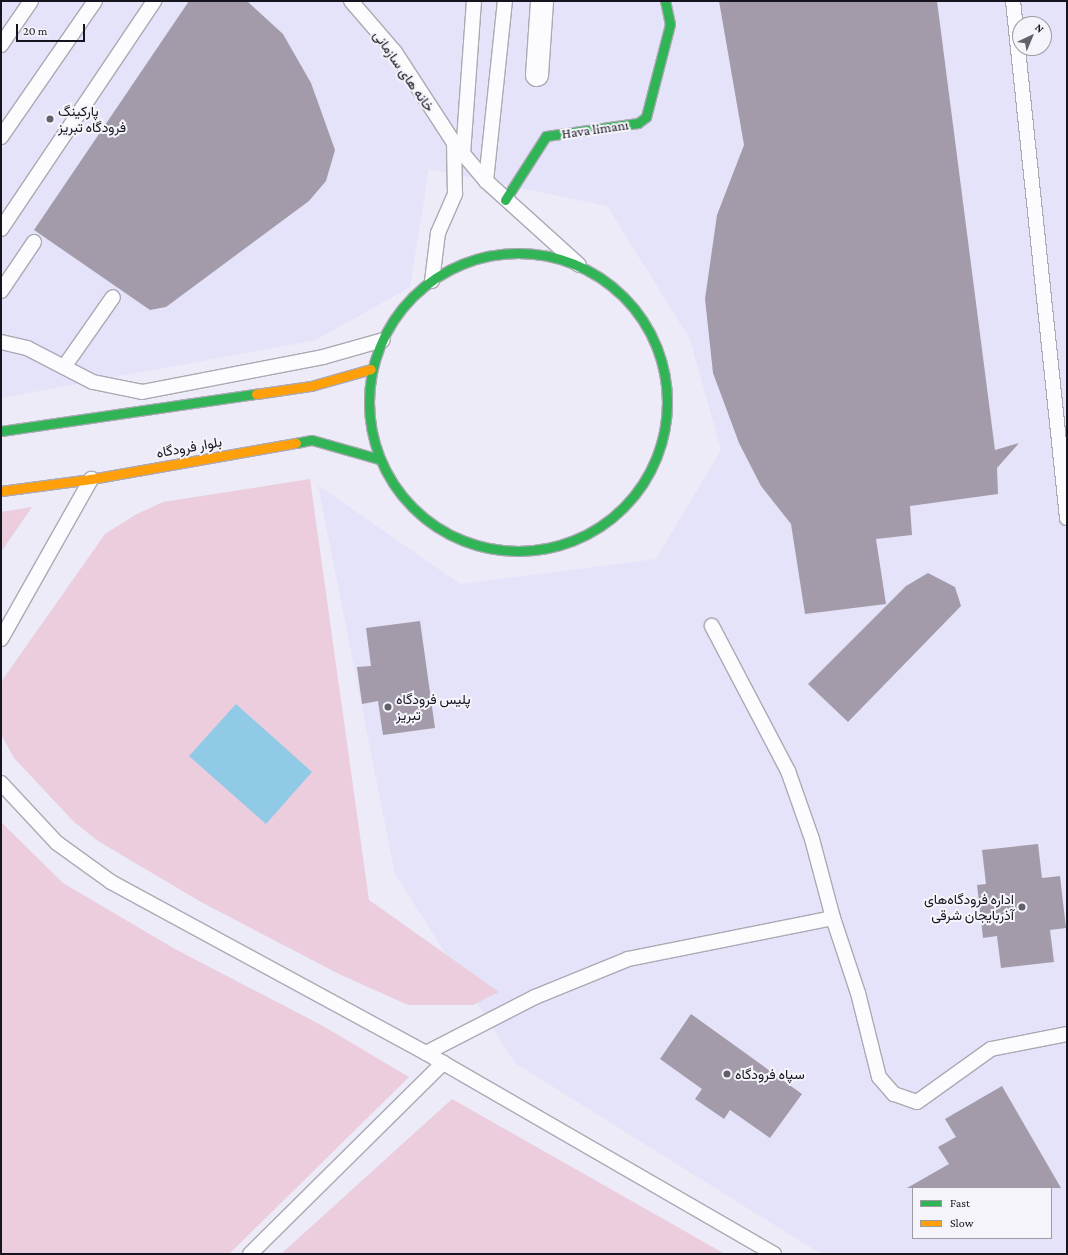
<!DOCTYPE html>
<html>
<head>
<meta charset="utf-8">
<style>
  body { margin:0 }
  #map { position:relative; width:1068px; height:1255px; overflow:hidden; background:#ecebf7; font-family:"Crimson Pro",Vazirmatn,serif }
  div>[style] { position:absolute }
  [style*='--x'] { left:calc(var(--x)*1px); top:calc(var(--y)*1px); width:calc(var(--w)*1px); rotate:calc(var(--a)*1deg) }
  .built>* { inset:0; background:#e5e3f9 }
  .green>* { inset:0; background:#ebcdde }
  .water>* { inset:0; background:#91cae6 }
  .building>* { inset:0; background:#a49baa }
  .roads { filter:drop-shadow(1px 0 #aba9b4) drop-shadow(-1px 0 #aba9b4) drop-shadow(0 1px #aba9b4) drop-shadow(0 -1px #aba9b4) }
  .lane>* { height:14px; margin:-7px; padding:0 7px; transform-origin:7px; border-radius:7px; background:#fcfcfe }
  .street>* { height:22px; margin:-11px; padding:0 11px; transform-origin:11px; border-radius:11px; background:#fcfcfe }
  .fast>* { height:9px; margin:-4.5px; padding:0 4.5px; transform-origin:4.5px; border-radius:4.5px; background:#30b455 }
  .fast>.ring { margin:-4.5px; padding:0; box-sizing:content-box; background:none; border:9px solid #30b455; border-radius:50% }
  .slow>* { height:9px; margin:-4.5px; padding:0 4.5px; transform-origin:4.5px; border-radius:4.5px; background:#ff9f0a }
  .dots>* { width:11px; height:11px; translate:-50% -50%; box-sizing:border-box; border:2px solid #f5f4fa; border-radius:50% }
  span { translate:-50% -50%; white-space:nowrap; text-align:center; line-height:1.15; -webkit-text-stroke:4px #f5f4fa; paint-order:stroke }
  .street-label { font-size:14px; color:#16151f }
  .poi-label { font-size:14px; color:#16151f }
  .left { translate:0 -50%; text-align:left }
  .right { translate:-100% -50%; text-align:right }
  .frame { position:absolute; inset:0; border:2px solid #16151f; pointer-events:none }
  .legend { position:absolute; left:912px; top:1187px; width:140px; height:52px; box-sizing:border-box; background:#f5f4fa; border:1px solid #9c9ba2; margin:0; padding:5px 7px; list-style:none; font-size:12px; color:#16151f }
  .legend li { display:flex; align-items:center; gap:8px; height:20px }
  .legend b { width:20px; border:1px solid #9c9ba2 }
  .north { position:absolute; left:1012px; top:16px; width:40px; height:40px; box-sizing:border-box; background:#f5f4fa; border:1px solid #9c9ba2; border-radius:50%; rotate:44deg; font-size:11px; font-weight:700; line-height:16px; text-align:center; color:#16151f }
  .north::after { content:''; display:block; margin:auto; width:14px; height:18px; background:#61606b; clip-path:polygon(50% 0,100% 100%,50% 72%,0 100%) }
  .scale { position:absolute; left:16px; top:24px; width:69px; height:18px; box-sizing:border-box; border:2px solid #16151f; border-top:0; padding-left:5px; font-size:12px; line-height:14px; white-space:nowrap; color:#16151f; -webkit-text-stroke:3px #f5f4fa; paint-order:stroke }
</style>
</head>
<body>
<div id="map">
  <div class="built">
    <div style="clip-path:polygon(evenodd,1px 1px,1067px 1px,1067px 1254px,821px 1254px,515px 1063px,395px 874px,318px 485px,460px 584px,656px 559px,721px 450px,690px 339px,607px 206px,429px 169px,410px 287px,316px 340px,1px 398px,1px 1px,1020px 24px,1044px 24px,1044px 48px,1020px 48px,1020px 24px,1px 1px,913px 1188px,1051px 1188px,1051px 1238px,913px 1238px,913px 1188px)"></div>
  </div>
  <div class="green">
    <div style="clip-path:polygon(310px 479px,369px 900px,499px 992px,473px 1005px,408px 1005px,341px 975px,201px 902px,98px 841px,74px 822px,14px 758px,1px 734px,1px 682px,105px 534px,135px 515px,163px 502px)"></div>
    <div style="clip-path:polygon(32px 507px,1px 552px,1px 512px)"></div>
    <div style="clip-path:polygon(1px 822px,63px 883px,175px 949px,323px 1026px,409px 1077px,229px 1254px,1px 1254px)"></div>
    <div style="clip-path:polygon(452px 1099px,725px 1254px,281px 1254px)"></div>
  </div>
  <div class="water">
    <div style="clip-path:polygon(236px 704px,312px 772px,266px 824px,189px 756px)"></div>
  </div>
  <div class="building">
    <div style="clip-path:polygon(189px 1px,247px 1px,283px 34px,311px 83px,335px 150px,326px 181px,309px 201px,166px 307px,150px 310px,34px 230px)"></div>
    <div style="clip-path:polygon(719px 1px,937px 1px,995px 450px,1019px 443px,997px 468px,998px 494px,910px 506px,912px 535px,876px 539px,886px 604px,805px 614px,791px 524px,761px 486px,739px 443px,713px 373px,705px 299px,717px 215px,744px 145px)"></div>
    <div style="clip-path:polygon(928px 573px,955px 587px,961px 606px,848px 722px,808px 684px,906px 586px)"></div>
    <div style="clip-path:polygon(420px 621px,435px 728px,383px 735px,378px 701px,362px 704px,357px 667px,371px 666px,366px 628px)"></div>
    <div style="clip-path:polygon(1038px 844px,1042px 878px,1060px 876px,1066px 928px,1050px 930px,1054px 962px,1001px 968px,997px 936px,983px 938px,977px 885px,986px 884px,982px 850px)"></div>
    <div style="clip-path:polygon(691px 1014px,802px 1094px,770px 1138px,730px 1110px,724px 1119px,695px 1099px,702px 1089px,660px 1059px)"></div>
    <div style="clip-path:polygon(1002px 1086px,1061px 1188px,907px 1188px,949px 1164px,938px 1147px,956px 1137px,945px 1119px)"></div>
  </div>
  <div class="roads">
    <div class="lane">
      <div style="--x:351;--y:1;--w:67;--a:49.2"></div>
      <div style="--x:395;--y:52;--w:108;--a:57"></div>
      <div style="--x:1013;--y:1;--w:520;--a:84.04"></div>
      <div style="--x:1;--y:45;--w:53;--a:-55.7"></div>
      <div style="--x:1;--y:137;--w:165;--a:-55.3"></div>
      <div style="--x:463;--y:154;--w:153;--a:-85.9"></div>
      <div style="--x:486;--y:181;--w:181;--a:-84"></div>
      <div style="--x:1;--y:229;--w:275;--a:-56.1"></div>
      <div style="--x:432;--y:281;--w:48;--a:-82.9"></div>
      <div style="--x:438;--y:233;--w:43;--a:-66.4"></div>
      <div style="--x:455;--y:194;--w:51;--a:-91.1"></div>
      <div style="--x:454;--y:143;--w:50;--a:49.9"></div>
      <div style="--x:486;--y:181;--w:125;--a:42.1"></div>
      <div style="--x:1;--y:291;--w:59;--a:-56"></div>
      <div style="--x:1;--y:342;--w:27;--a:13"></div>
      <div style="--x:27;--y:348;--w:74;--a:27.3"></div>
      <div style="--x:93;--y:382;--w:50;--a:11.5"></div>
      <div style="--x:142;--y:392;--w:184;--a:-10.9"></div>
      <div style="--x:323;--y:357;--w:62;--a:-15.8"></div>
      <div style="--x:64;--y:367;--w:85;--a:-55"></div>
      <div style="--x:1;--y:639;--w:184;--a:-60.6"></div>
      <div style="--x:1;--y:783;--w:82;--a:47"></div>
      <div style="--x:57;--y:843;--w:67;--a:35.8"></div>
      <div style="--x:111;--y:882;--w:358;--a:28.5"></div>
      <div style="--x:426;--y:1053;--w:123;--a:-27.2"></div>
      <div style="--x:535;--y:997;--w:100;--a:-22.2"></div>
      <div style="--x:628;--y:959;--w:209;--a:-11.3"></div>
      <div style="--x:833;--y:918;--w:82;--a:-104.9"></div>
      <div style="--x:812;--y:839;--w:72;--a:-109.4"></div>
      <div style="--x:788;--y:771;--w:164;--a:-117.7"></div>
      <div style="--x:833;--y:918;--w:79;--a:71.6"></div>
      <div style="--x:858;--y:993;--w:87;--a:76"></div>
      <div style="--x:879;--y:1077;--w:23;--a:49"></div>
      <div style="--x:894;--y:1094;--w:24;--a:19"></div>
      <div style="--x:917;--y:1102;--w:91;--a:-35.6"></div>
      <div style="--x:991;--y:1049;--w:77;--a:-11.2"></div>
      <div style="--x:426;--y:1053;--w:402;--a:30"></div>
      <div style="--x:250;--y:1254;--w:272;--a:-44.7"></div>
    </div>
    <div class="street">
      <div style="--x:537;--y:75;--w:74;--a:-86.1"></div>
    </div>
    <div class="fast">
      <div style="--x:505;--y:200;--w:76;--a:-57.4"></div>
      <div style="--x:546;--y:136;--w:93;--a:-8"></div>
      <div style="--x:638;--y:123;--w:10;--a:-37"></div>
      <div style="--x:646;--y:117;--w:96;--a:-75.5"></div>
      <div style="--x:670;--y:24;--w:24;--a:-102"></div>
      <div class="ring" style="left:369px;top:253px;width:289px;height:289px"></div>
      <div style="--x:1;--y:431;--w:258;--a:-8.3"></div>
      <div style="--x:296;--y:443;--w:16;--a:-11"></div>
      <div style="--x:312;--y:440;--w:70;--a:15.8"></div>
    </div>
    <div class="slow">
      <div style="--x:256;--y:394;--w:56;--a:-8.3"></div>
      <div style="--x:311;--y:386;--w:62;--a:-15.8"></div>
      <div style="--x:1;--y:491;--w:91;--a:-7.6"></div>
      <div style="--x:91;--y:479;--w:208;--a:-10"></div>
    </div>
  </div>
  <div class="dots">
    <div style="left:50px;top:119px;background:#61606b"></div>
    <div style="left:388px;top:707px;background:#61606b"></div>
    <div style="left:1022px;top:907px;background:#61606b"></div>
    <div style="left:727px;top:1074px;background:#61606b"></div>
  </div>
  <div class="street-label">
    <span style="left:404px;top:71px;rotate:55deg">خانه های سازمانی</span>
    <span style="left:595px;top:129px;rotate:-8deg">Hava limanı</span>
    <span style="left:189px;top:447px;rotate:-10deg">بلوار فرودگاه</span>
  </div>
  <div class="poi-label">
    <span class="left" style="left:58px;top:119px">پارکینگ<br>فرودگاه تبریز</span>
    <span class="left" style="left:396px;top:707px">پلیس فرودگاه<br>تبریز</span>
    <span class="right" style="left:1014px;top:907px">اداره فرودگاه‌های<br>آذربایجان شرقی</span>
    <span class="left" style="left:735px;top:1074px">سپاه فرودگاه</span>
  </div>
  <div class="frame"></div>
  <ul class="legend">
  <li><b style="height:5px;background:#30b455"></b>Fast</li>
  <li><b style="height:5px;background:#ff9f0a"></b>Slow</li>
  </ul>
  <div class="north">N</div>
  <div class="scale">20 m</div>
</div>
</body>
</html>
